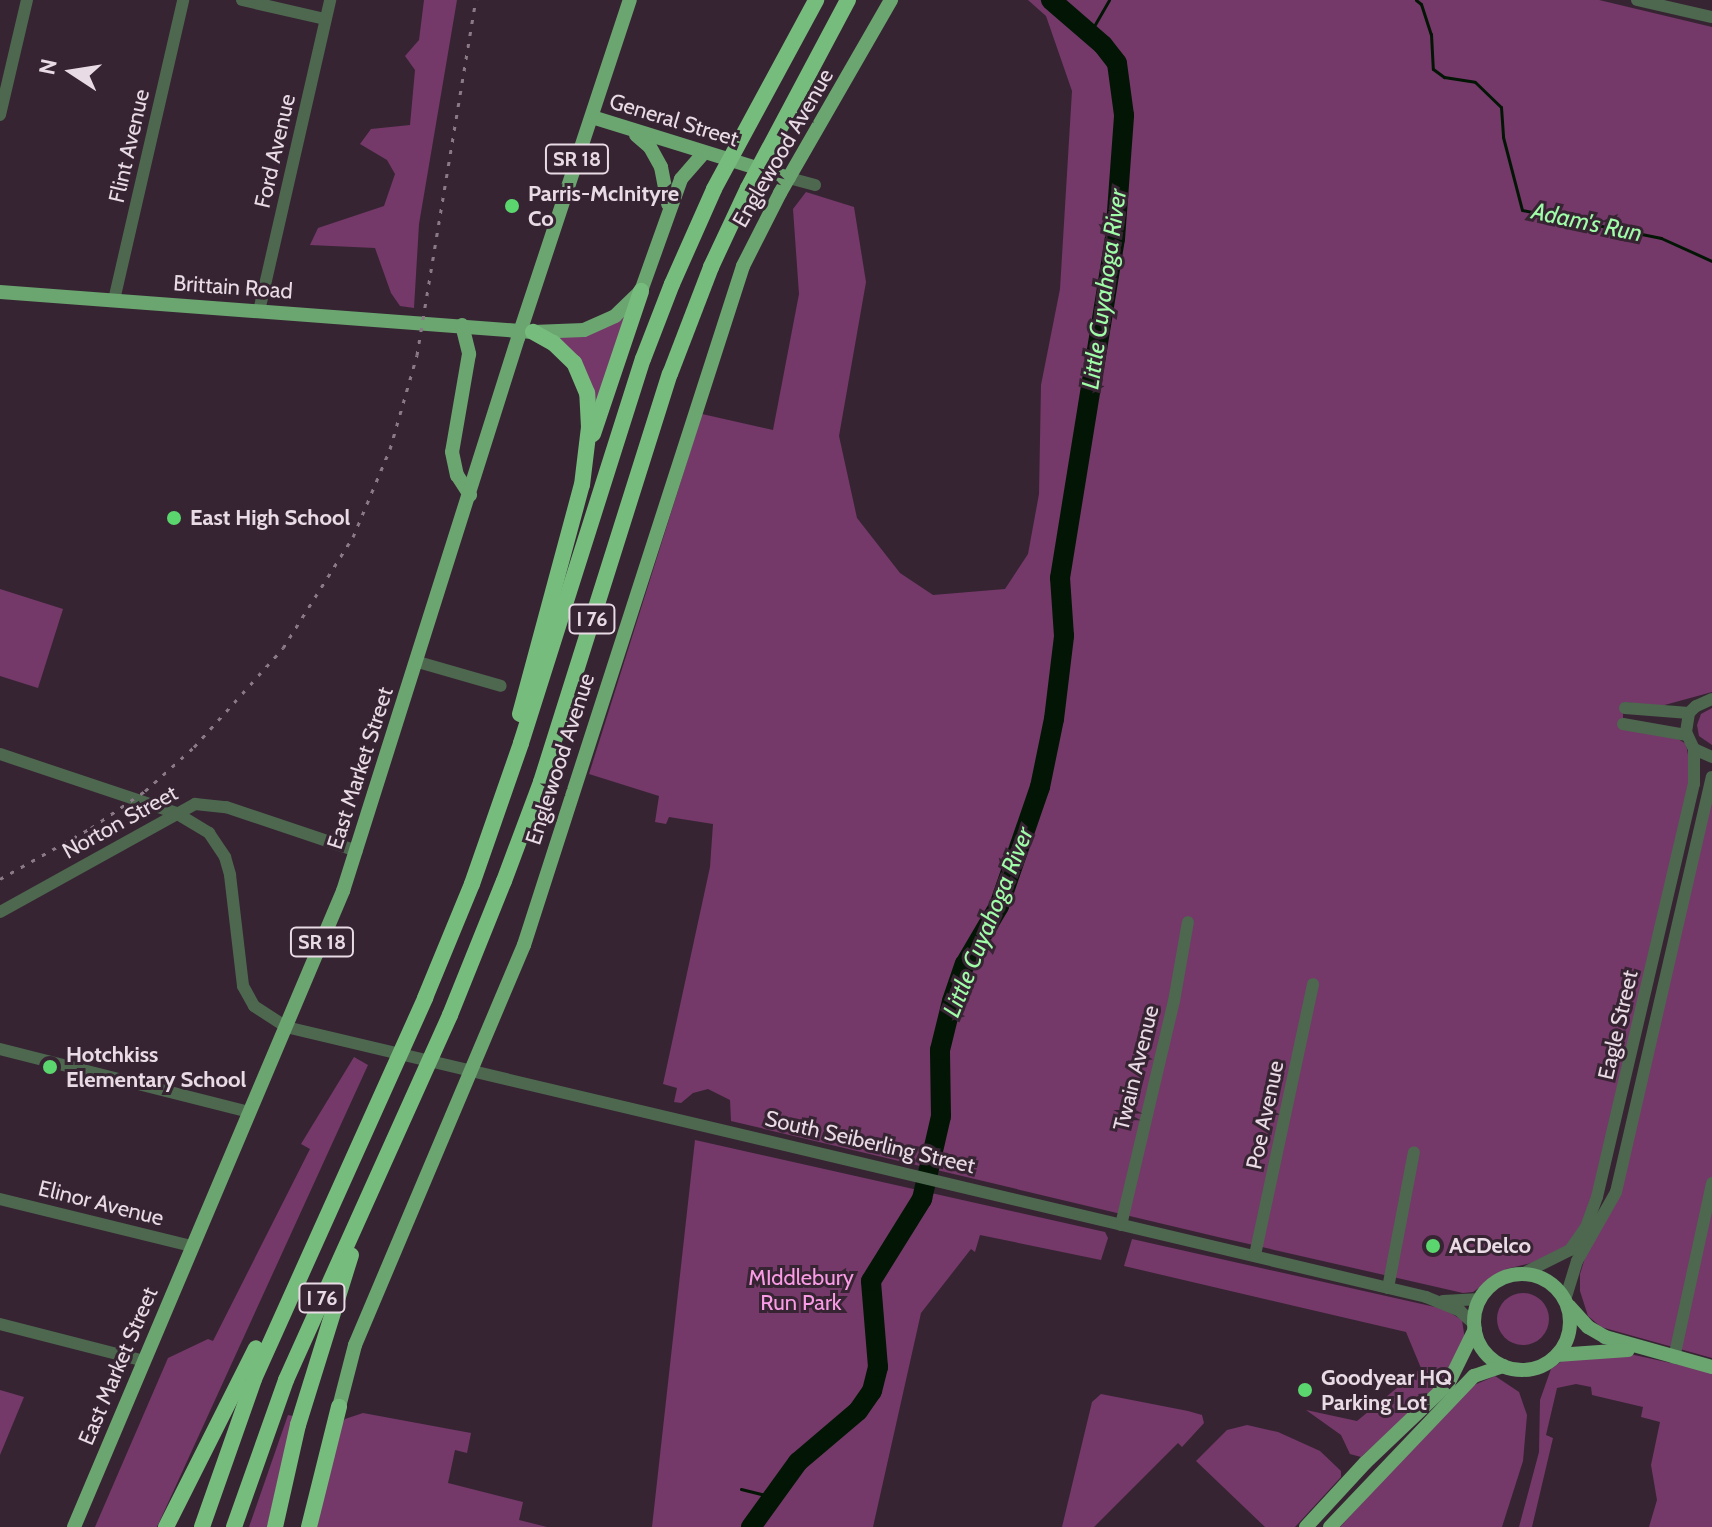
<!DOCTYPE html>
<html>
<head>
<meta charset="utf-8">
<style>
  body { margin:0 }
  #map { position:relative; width:1712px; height:1527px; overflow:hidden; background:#372433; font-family:Cabin,sans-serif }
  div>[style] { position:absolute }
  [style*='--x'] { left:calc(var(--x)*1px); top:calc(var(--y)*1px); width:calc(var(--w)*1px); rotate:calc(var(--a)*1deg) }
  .green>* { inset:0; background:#743969 }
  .round { border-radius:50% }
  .stream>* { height:3px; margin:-1.5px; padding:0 1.5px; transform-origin:1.5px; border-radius:1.5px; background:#031605 }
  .river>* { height:20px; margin:-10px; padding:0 10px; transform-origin:10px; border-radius:10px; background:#031605 }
  .minor>* { height:12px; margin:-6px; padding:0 6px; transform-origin:6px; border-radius:6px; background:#4d684f }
  .major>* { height:14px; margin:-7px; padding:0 7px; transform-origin:7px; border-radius:7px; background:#6ba570 }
  .major>.ring { margin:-7px; padding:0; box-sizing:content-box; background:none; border:14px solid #6ba570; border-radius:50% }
  .highway>* { height:16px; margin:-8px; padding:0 8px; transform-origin:8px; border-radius:8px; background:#76bc7d }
  .rail>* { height:3px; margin-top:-1.5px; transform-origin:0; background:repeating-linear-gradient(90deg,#8a7a86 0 4px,transparent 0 12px) }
  .dots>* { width:22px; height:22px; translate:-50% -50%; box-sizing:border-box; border:4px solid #372433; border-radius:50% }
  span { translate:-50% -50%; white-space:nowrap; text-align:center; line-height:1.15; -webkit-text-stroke:6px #372433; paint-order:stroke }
  .shield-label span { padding:2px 6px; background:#372433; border:2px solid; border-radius:6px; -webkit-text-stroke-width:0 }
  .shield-label { font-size:20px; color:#e9dbe5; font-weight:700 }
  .street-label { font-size:22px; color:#e9dbe5 }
  .poi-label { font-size:22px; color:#e9dbe5; font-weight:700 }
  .left { translate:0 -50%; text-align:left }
  .park-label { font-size:22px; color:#f99be5 }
  .water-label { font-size:24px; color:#9ffda8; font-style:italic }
  .north { position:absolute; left:32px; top:32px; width:80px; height:80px; -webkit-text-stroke:6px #372433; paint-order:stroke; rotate:282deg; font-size:22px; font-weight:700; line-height:32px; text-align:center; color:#e9dbe5 }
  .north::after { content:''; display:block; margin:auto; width:28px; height:36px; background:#e9dbe5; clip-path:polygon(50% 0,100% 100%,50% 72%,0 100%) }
</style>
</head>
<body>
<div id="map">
  <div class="green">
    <div style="clip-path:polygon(424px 0,457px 0,419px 224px,414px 308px,400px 306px,391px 293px,375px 248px,310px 245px,318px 228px,384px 206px,395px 174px,387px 160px,360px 144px,371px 129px,410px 125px,415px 70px,405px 56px,419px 40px)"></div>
    <div style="clip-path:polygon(1028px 0,1599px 0,1712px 27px,1712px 692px,1661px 706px,1623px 702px,1623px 729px,1667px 732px,1686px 744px,1692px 776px,1599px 1175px,1578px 1233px,1565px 1251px,1549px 1259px,1506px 1269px,1473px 1292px,1463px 1293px,1218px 1237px,731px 1121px,730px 1100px,708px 1089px,693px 1093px,681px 1103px,674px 1102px,677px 1088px,663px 1084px,710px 867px,713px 824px,669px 817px,666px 824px,655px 822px,659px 796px,589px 774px,702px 414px,773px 430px,799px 294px,793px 209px,806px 192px,854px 207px,866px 282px,839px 436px,857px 518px,900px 573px,933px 595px,1005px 589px,1028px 554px,1039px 494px,1041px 385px,1060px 289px,1072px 91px,1046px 16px)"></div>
    <div style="clip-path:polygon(627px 314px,596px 404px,553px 334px)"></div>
    <div style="clip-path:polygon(0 589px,63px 609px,38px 688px,0 676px)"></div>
    <div style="clip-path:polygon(1712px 708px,1712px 745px,1699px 736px,1697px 725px,1701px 714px)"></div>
    <div style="clip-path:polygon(1712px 786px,1712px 1358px,1601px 1327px,1588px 1316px,1580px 1291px,1580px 1274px,1588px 1248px,1621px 1190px)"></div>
    <div style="clip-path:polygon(354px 1057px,368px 1065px,157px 1527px,95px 1527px,168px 1358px,208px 1339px,213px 1341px,310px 1149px,301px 1144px)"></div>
    <div style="clip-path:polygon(695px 1140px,1105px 1232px,1108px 1238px,1101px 1260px,980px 1235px,975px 1252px,971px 1249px,921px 1313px,873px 1527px,652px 1527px)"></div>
    <div style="clip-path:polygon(1132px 1239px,1444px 1309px,1462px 1320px,1465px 1340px,1449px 1377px,1361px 1457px,1350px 1454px,1341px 1435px,1306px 1410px,1357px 1421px,1421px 1368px,1406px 1332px,1124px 1266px)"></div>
    <div class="round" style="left:1497px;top:1293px;width:52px;height:52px"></div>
    <div style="clip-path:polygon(1616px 1351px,1712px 1372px,1712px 1527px,1649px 1527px,1657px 1500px,1651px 1465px,1660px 1422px,1641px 1417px,1643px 1407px,1592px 1395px,1591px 1387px,1576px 1384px,1557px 1388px,1546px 1435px,1553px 1438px,1532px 1527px,1519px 1527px,1539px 1452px,1540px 1400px,1551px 1369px,1562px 1361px)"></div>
    <div style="clip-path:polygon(1495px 1376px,1519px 1392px,1527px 1415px,1523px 1461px,1502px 1527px,1340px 1527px,1450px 1406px,1472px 1386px)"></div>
    <div style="clip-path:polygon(0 1390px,24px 1397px,0 1455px)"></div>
    <div style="clip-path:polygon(1101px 1394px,1188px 1411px,1202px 1415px,1204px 1423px,1182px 1447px,1178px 1443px,1094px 1527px,1062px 1527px,1092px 1402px)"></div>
    <div style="clip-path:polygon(363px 1413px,471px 1433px,467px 1453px,455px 1450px,448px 1483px,523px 1502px,519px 1520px,547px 1527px,317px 1527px,340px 1426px,345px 1419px)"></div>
    <div style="clip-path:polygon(288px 1415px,293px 1416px,267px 1527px,249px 1527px)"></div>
    <div style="clip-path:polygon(1247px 1425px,1278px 1432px,1320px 1451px,1341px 1471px,1341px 1477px,1295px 1527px,1265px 1527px,1196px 1461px,1227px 1430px)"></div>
  </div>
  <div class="stream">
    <div style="--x:1416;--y:0;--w:6;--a:39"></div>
    <div style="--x:1421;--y:4;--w:32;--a:72"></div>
    <div style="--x:1431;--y:34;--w:35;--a:87"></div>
    <div style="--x:1433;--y:69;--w:14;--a:36"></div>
    <div style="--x:1444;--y:77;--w:31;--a:9"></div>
    <div style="--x:1475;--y:82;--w:36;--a:44"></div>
    <div style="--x:1501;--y:107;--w:30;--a:86"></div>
    <div style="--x:1503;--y:137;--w:75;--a:75.4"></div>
    <div style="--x:1522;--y:210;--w:142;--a:11.4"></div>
    <div style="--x:1661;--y:238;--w:56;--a:24.3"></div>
    <div style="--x:1090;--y:33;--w:38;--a:-60"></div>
    <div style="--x:741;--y:1489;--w:33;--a:14"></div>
  </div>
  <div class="river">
    <div style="--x:751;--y:1527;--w:80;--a:-54.1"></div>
    <div style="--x:798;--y:1462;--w:79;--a:-40.4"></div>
    <div style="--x:858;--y:1411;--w:24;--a:-55"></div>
    <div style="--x:872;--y:1391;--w:25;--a:-76"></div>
    <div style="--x:878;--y:1367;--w:86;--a:-94.7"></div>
    <div style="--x:871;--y:1281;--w:97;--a:-58.1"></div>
    <div style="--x:922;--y:1199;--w:85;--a:-77.1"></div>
    <div style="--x:941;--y:1116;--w:66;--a:-90.9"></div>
    <div style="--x:940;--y:1050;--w:50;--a:-76.2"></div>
    <div style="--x:952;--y:1001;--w:39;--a:-71"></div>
    <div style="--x:965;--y:964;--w:67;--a:-59.6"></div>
    <div style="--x:999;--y:906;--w:126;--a:-71"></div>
    <div style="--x:1040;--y:787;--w:69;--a:-78.4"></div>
    <div style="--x:1054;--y:719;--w:84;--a:-83.1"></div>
    <div style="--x:1064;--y:636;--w:58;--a:-93.9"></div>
    <div style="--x:1060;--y:578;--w:343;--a:-80.8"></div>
    <div style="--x:1115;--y:239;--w:124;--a:-85.8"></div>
    <div style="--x:1124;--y:115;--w:52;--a:-97.7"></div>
    <div style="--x:1117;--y:63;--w:23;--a:-128"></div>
    <div style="--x:1103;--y:45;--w:69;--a:-139.1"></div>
  </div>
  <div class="minor">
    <div style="--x:242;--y:0;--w:85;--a:12.9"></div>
    <div style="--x:1637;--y:0;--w:77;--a:12.8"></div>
    <div style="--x:0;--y:115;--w:118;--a:-76.8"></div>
    <div style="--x:789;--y:178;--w:27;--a:15"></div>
    <div style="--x:114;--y:300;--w:308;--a:-77"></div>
    <div style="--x:259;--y:311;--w:319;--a:-77.1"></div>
    <div style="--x:418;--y:662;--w:86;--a:16.1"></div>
    <div style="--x:1712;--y:699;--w:17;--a:156"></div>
    <div style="--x:1696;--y:706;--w:10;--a:135"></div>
    <div style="--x:1689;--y:713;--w:19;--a:99"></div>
    <div style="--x:1686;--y:732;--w:19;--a:65"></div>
    <div style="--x:1694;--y:749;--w:20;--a:24"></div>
    <div style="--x:1625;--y:708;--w:64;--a:4.5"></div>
    <div style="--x:1623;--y:724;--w:65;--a:9.8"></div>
    <div style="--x:0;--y:754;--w:186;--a:18.5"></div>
    <div style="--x:176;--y:813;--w:39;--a:31"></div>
    <div style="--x:209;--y:833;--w:29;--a:56"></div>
    <div style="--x:225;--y:857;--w:19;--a:74"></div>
    <div style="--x:230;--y:875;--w:112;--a:83.3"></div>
    <div style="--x:243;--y:986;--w:23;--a:61"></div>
    <div style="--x:254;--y:1006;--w:38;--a:33"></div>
    <div style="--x:286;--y:1027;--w:1172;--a:13.32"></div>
    <div style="--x:1426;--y:1297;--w:37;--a:22"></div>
    <div style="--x:1460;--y:1311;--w:19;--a:43"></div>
    <div style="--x:0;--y:912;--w:223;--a:-29"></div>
    <div style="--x:195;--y:804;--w:31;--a:6"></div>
    <div style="--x:226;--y:807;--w:138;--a:18.6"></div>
    <div style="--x:0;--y:1049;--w:257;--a:14.2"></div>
    <div style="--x:0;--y:1199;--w:198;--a:13.8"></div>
    <div style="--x:1121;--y:1225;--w:230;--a:-76.7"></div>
    <div style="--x:1174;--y:1001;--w:80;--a:-80"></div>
    <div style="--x:1255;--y:1255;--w:277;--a:-77.9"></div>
    <div style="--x:1522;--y:1274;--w:54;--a:-26.6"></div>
    <div style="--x:1570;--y:1250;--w:28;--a:-55"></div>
    <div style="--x:1586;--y:1227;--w:32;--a:-70"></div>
    <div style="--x:1597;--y:1197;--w:424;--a:-76.8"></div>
    <div style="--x:1694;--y:784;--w:35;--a:-90"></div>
    <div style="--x:1388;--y:1288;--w:138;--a:-79.2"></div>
    <div style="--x:1565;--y:1300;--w:41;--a:-72.9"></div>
    <div style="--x:1577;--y:1261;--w:79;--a:-60.5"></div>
    <div style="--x:1616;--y:1192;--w:426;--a:-77"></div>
    <div style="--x:1443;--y:1301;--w:37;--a:-3"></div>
    <div style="--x:0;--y:1324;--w:149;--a:14.4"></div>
    <div style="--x:1674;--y:1358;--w:179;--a:-77.7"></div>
  </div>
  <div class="major">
    <div style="--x:592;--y:117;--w:206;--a:17.2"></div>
    <div style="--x:636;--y:135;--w:18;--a:41"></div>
    <div style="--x:650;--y:147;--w:23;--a:61"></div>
    <div style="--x:661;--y:167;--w:38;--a:79"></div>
    <div style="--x:0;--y:292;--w:534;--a:4.29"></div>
    <div style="--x:533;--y:332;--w:51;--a:-2.2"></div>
    <div style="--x:584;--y:330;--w:34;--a:-24"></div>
    <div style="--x:615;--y:316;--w:36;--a:-44"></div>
    <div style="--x:641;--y:291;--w:119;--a:-70.3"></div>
    <div style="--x:681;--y:179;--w:35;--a:-49"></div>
    <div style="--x:462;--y:325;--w:30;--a:76"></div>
    <div style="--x:469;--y:354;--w:99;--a:99.8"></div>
    <div style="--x:452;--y:452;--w:24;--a:78"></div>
    <div style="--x:457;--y:475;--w:24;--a:57"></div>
    <div class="ring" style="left:1474px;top:1274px;width:82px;height:82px"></div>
    <div style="--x:1569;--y:1306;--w:28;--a:48"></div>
    <div style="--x:1588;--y:1327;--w:20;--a:30"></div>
    <div style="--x:1605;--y:1337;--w:111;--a:15.7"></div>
    <div style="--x:1557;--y:1355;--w:71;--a:-4"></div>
    <div style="--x:339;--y:1407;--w:64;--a:-75.5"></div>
    <div style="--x:355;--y:1345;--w:434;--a:-67.1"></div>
    <div style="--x:524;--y:945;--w:713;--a:-72.12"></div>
    <div style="--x:743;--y:266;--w:82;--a:-63.1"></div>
    <div style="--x:780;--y:193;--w:223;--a:-60.1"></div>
    <div style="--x:74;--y:1527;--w:691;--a:-67.07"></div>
    <div style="--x:343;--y:891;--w:580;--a:-72.44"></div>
    <div style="--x:518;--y:338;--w:356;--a:-71.7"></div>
    <div style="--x:1306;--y:1527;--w:87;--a:-47.3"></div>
    <div style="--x:1365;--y:1463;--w:115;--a:-43.6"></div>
    <div style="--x:1448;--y:1384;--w:61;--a:-63.9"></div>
    <div style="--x:1330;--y:1527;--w:209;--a:-46.4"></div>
    <div style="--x:1474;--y:1376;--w:31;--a:-19"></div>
  </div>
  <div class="highway">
    <div style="--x:593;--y:434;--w:151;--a:-71.4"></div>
    <div style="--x:520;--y:714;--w:237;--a:-74.9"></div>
    <div style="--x:582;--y:485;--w:58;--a:-83.1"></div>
    <div style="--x:589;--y:427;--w:34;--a:-93"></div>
    <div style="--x:587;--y:393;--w:33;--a:-113"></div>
    <div style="--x:574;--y:363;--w:29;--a:-136"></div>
    <div style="--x:553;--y:343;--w:23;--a:-151"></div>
    <div style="--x:166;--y:1527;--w:200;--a:-63.3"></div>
    <div style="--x:202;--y:1527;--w:157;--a:-70.6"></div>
    <div style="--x:254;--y:1379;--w:418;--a:-65.8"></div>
    <div style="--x:425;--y:998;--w:123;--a:-67.6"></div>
    <div style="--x:472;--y:884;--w:149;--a:-70.8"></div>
    <div style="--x:521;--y:743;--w:403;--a:-72.4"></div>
    <div style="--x:643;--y:359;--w:80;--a:-68.9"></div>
    <div style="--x:672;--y:284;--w:104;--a:-66.1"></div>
    <div style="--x:714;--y:189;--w:215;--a:-61.6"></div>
    <div style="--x:234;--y:1527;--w:156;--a:-70.5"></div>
    <div style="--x:286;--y:1380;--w:400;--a:-65.8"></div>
    <div style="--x:450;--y:1015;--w:144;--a:-68.1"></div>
    <div style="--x:504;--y:881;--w:106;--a:-69.5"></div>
    <div style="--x:541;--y:782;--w:428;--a:-72.5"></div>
    <div style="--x:670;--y:374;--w:115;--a:-69"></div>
    <div style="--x:711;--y:267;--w:87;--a:-64.9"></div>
    <div style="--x:748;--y:188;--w:213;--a:-62"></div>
    <div style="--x:275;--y:1527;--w:105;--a:-77.3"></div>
    <div style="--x:298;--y:1425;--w:178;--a:-72.7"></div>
    <div style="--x:309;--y:1527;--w:124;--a:-76"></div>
  </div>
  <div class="rail">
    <div style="--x:0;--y:879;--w:104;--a:-29.3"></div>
    <div style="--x:91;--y:828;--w:65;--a:-34.4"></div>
    <div style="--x:145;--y:791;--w:66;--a:-41.9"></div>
    <div style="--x:194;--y:747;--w:133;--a:-48"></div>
    <div style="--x:283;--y:648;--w:131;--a:-57.8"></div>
    <div style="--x:353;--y:537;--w:95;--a:-67.2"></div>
    <div style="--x:390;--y:449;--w:98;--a:-74"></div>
    <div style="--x:417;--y:355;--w:360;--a:-80.6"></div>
  </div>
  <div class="dots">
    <div style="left:512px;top:206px;background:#5bd56e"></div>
    <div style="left:174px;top:518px;background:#5bd56e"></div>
    <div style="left:50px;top:1067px;background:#5bd56e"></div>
    <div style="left:1433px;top:1246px;background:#5bd56e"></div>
    <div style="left:1305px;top:1390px;background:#5bd56e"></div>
  </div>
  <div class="shield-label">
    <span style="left:577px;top:159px">SR 18</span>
    <span style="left:592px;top:619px">I 76</span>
    <span style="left:322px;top:942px">SR 18</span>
    <span style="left:322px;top:1298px">I 76</span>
  </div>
  <div class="street-label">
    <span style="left:674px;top:120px;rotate:17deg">General Street</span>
    <span style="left:129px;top:146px;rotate:-77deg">Flint Avenue</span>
    <span style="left:783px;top:148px;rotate:-60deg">Englewood Avenue</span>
    <span style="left:275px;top:151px;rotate:-77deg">Ford Avenue</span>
    <span style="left:233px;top:287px;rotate:4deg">Brittain Road</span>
    <span style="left:560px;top:759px;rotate:-72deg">Englewood Avenue</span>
    <span style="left:360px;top:768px;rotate:-72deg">East Market Street</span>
    <span style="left:120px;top:822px;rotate:-29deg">Norton Street</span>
    <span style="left:1618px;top:1025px;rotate:-77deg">Eagle Street</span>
    <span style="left:1136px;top:1068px;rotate:-76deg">Twain Avenue</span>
    <span style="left:1265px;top:1115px;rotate:-78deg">Poe Avenue</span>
    <span style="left:870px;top:1142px;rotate:13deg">South Seiberling Street</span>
    <span style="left:101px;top:1203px;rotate:14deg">Elinor Avenue</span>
    <span style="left:118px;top:1366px;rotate:-67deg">East Market Street</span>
  </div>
  <div class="poi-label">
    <span class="left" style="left:528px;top:206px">Parris-McInityre<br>Co</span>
    <span class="left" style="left:190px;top:518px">East High School</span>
    <span class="left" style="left:66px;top:1067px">Hotchkiss<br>Elementary School</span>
    <span class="left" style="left:1449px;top:1246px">ACDelco</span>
    <span class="left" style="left:1321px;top:1390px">Goodyear HQ<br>Parking Lot</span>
  </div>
  <div class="park-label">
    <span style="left:801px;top:1290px">MIddlebury<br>Run Park</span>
  </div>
  <div class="water-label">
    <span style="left:1587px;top:222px;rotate:12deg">Adam's Run</span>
    <span style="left:1104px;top:289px;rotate:-82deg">Little Cuyahoga River</span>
    <span style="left:988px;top:922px;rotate:-68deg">Little Cuyahoga River</span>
  </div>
  <div class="north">N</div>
</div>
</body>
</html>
